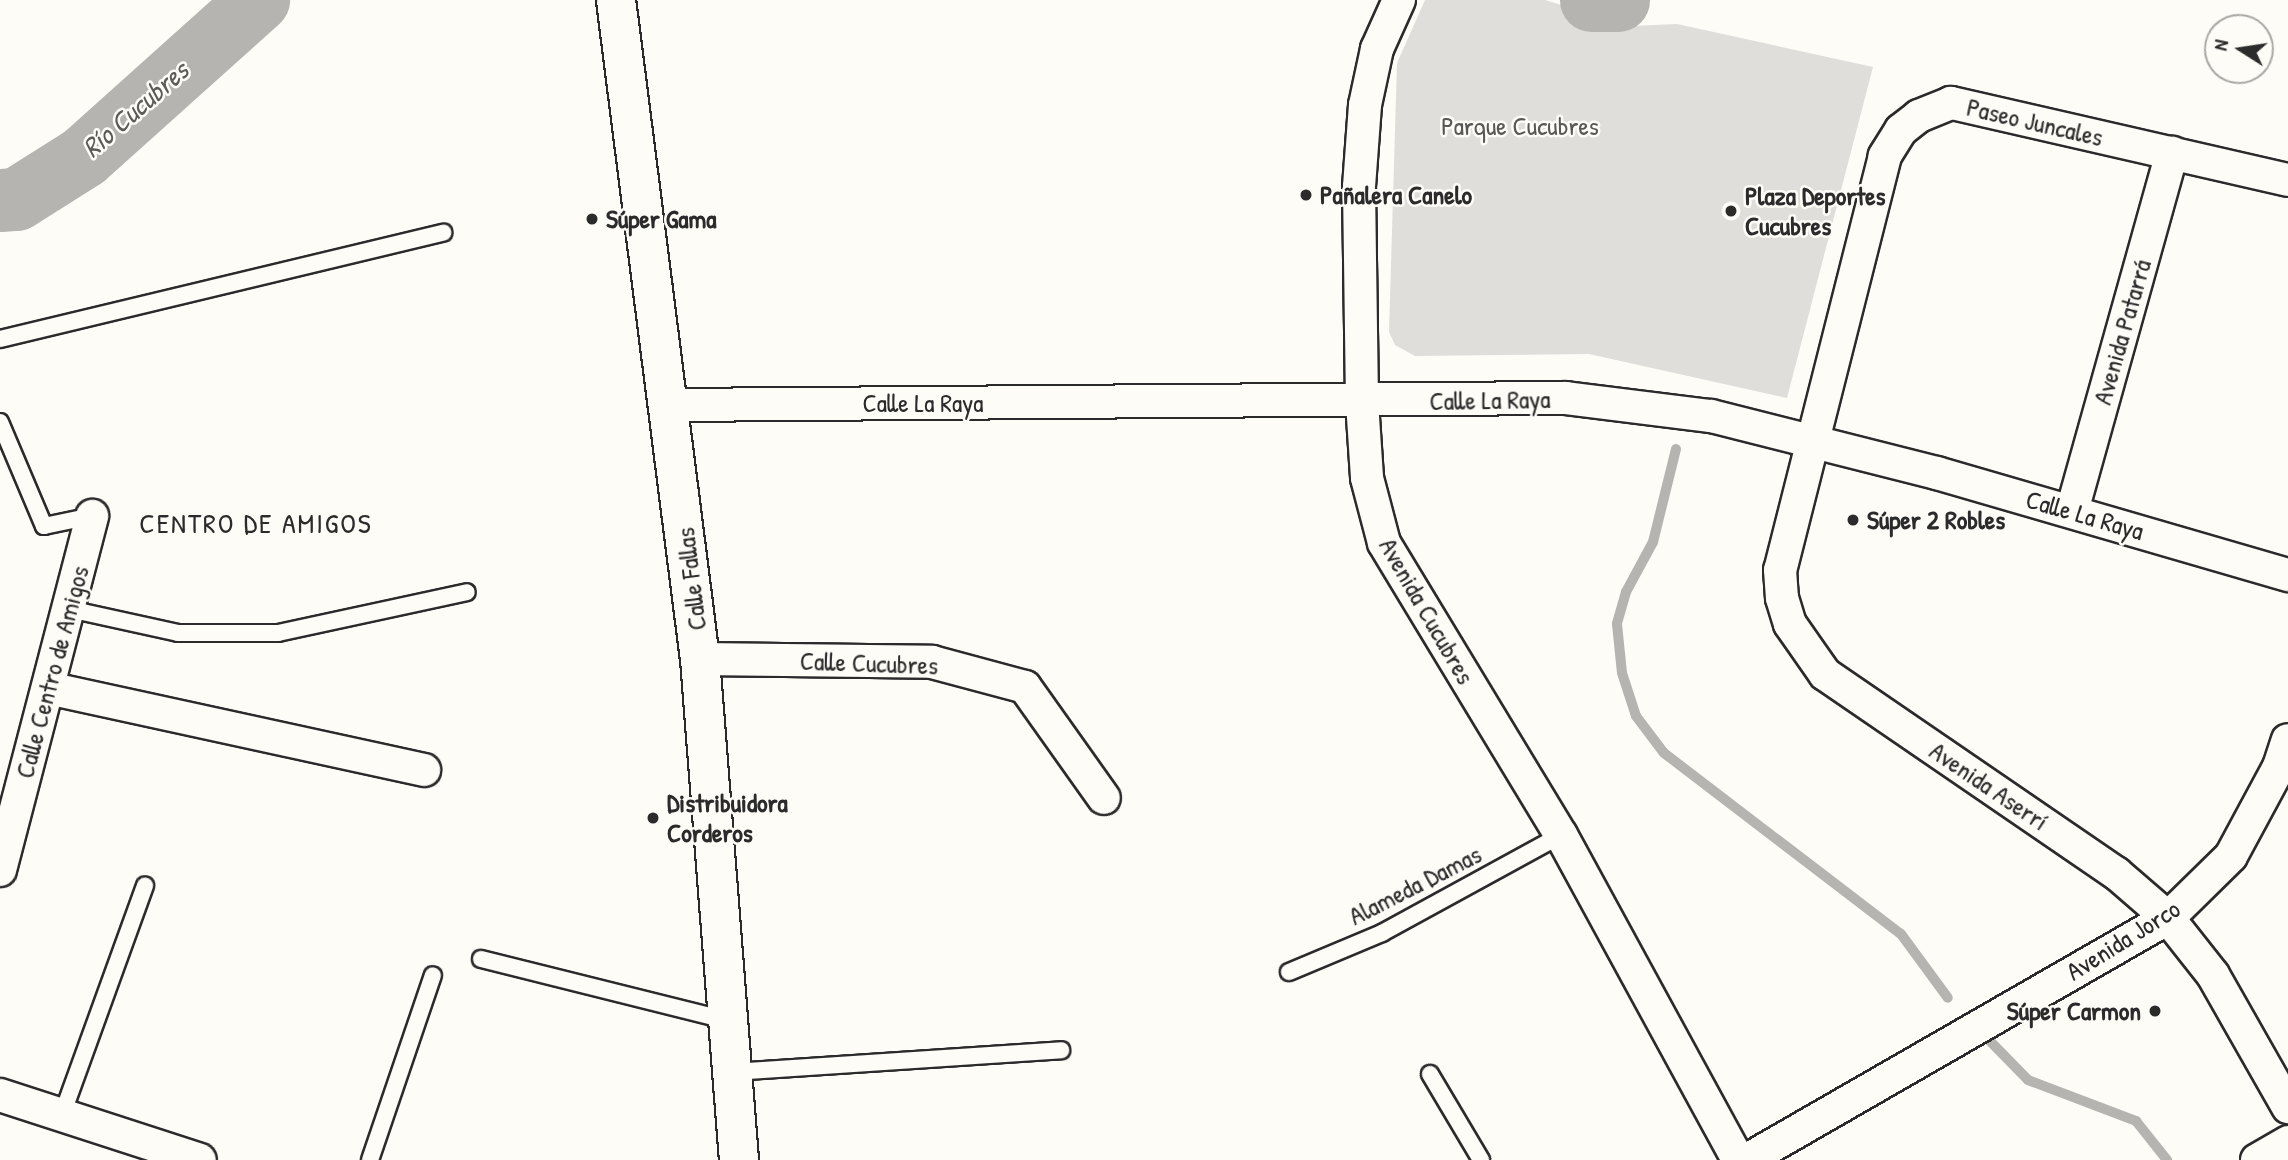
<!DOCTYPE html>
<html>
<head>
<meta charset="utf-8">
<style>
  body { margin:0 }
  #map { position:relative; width:2288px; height:1160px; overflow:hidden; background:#fdfcf7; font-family:"Patrick Hand",sans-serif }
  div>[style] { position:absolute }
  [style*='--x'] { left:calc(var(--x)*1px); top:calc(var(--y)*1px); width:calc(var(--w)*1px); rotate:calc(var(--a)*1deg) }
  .green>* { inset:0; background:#dfdeda }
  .stream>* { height:10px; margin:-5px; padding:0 5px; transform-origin:5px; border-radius:5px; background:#b5b4b1 }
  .river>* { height:63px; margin:-31.5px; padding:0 31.5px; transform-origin:31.5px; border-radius:31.5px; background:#b5b4b1 }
  .roads { filter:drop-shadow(2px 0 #2b2b2b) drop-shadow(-2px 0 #2b2b2b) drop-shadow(0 2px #2b2b2b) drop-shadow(0 -2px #2b2b2b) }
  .lane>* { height:16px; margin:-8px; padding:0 8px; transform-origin:8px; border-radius:8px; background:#fdfcf7 }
  .street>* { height:32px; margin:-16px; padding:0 16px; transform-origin:16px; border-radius:16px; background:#fdfcf7 }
  .secondary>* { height:38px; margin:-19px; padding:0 19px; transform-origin:19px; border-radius:19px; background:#fdfcf7 }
  .dots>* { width:19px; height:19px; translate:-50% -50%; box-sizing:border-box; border:4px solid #fdfcf7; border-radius:50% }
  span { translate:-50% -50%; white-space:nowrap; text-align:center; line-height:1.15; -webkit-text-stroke:5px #fdfcf7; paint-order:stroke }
  .street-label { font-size:26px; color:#2b2b2b }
  .park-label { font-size:26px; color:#585857 }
  .poi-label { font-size:26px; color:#2b2b2b; font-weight:700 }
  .left { translate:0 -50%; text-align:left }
  .right { translate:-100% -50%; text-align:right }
  .water-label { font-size:28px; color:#5b5b5a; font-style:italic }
  .neighbourhood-label { font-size:28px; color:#2b2b2b; letter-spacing:2px }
  .north { position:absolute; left:2204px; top:14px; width:70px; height:70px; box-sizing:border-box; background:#fdfcf7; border:2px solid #a9a8a5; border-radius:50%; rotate:282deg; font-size:19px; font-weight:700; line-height:28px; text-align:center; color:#2b2b2b }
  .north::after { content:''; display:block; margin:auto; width:24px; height:32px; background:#2b2b2b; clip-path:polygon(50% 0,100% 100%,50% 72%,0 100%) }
</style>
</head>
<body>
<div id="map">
  <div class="green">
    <div style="clip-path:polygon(1425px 0,1545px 0,1631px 26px,1677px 24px,1873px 67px,1787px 398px,1589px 354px,1415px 356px,1395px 345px,1389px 332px,1397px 63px)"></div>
  </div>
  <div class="stream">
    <div style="--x:1676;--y:449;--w:96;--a:103.9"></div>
    <div style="--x:1653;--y:542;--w:57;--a:118.4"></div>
    <div style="--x:1626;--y:592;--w:33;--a:106"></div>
    <div style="--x:1617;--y:624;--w:49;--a:84.2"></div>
    <div style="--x:1622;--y:673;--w:45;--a:72"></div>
    <div style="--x:1636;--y:716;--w:46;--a:52.9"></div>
    <div style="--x:1664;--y:753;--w:298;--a:37.4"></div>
    <div style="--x:1901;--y:934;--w:79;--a:53.7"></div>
    <div style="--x:1988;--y:1039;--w:57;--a:45.7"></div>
    <div style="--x:2028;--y:1080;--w:116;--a:20.8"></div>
    <div style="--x:2136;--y:1121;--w:50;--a:51.5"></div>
  </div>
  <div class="river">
    <div style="--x:1591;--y:0;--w:27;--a:0"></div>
    <div style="--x:0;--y:200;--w:16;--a:-4"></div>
    <div style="--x:16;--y:199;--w:80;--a:-32.3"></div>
    <div style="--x:84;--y:156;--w:234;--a:-41.9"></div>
  </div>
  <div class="roads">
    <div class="lane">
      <div style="--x:0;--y:339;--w:456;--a:-13.5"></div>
      <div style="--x:0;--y:422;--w:113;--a:67.1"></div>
      <div style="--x:44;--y:526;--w:49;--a:-11.8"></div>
      <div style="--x:69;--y:609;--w:112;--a:12.4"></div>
      <div style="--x:178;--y:633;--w:100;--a:0"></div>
      <div style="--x:278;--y:633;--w:193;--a:-12.2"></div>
      <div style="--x:481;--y:959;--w:256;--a:14"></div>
      <div style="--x:1289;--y:972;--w:101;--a:-22.8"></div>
      <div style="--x:1382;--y:933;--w:204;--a:-28.7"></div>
      <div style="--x:733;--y:1072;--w:329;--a:-3.8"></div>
      <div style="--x:1430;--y:1074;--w:100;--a:59.3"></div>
      <div style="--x:62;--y:1115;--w:244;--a:-70.1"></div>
      <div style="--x:370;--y:1160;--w:195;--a:-71.2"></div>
    </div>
    <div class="street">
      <div style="--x:1399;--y:0;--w:54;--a:114.2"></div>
      <div style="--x:1377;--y:49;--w:57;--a:102.1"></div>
      <div style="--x:1365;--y:105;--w:82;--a:94.2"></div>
      <div style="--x:1359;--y:187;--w:215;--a:89.2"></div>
      <div style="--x:1362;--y:402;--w:76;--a:86.2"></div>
      <div style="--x:1367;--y:478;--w:67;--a:75.3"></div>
      <div style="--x:1384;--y:543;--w:341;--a:58.8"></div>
      <div style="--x:1561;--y:835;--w:370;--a:61.4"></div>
      <div style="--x:2288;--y:180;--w:346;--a:-167.1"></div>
      <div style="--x:1951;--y:103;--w:35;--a:158"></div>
      <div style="--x:1919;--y:116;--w:23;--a:142"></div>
      <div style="--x:1901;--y:130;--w:31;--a:122"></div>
      <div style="--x:1885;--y:156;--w:427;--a:104.2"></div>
      <div style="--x:1780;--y:570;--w:28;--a:86"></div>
      <div style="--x:1782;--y:598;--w:27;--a:73"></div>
      <div style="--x:1790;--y:624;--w:61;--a:55"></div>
      <div style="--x:1825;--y:674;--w:353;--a:34.4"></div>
      <div style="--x:2116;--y:873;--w:69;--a:40.9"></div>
      <div style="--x:2168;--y:918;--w:73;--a:51.7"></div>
      <div style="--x:2213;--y:975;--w:152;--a:60.4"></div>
      <div style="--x:670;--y:405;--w:896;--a:-0.45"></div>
      <div style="--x:1566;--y:398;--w:146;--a:7.1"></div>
      <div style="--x:1711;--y:416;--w:233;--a:14.2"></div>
      <div style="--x:1937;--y:473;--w:366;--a:16.2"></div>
      <div style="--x:2072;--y:511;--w:372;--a:-74.4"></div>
      <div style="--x:700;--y:659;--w:232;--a:0.7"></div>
      <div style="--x:932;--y:662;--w:96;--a:15"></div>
      <div style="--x:1025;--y:687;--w:136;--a:54.6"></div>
      <div style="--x:48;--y:688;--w:385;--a:12.3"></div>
      <div style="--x:0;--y:870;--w:366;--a:-75.4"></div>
      <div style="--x:0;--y:1095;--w:210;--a:18"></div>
      <div style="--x:1747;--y:1160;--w:486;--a:-29.9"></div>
      <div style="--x:2168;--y:918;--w:88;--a:-44.5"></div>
      <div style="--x:2231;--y:856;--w:101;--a:-61.7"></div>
      <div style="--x:2279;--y:767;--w:28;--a:-72"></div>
      <div style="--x:2257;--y:1160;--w:36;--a:-30"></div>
    </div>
    <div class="secondary">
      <div style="--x:616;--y:0;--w:664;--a:82.74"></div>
      <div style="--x:700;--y:659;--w:503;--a:85.55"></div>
    </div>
  </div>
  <div class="dots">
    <div style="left:1306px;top:195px;background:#2b2b2b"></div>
    <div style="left:1731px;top:211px;background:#2b2b2b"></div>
    <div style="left:592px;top:219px;background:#2b2b2b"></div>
    <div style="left:1853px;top:520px;background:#2b2b2b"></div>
    <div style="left:653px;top:818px;background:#2b2b2b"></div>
    <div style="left:2155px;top:1011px;background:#2b2b2b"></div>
  </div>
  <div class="street-label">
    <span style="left:2035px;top:122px;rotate:13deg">Paseo Juncales</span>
    <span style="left:2122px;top:332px;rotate:-74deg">Avenida Patarrá</span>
    <span style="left:1490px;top:400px;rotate:-1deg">Calle La Raya</span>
    <span style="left:923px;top:403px">Calle La Raya</span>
    <span style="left:2085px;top:515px;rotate:16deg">Calle La Raya</span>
    <span style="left:691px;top:579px;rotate:-97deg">Calle Fallas</span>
    <span style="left:1427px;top:611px;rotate:60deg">Avenida Cucubres</span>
    <span style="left:869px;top:663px;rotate:2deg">Calle Cucubres</span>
    <span style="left:52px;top:672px;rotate:-75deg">Calle Centro de Amigos</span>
    <span style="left:1989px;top:786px;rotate:34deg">Avenida Aserrí</span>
    <span style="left:1415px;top:885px;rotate:-27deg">Alameda Damas</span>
    <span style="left:2123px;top:940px;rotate:-32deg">Avenida Jorco</span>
  </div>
  <div class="park-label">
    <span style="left:1520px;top:126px">Parque Cucubres</span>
  </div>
  <div class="poi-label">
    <span class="left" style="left:1320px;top:195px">Pañalera Canelo</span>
    <span class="left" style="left:1745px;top:211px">Plaza Deportes<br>Cucubres</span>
    <span class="left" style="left:606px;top:219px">Súper Gama</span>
    <span class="left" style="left:1867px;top:520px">Súper 2 Robles</span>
    <span class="left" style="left:667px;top:818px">Distribuidora<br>Corderos</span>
    <span class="right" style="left:2141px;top:1011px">Súper Carmon</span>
  </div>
  <div class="water-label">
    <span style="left:135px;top:109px;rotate:-41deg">Río Cucubres</span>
  </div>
  <div class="neighbourhood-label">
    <span style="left:256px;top:523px">CENTRO DE AMIGOS</span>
  </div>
  <div class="north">N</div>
</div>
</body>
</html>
